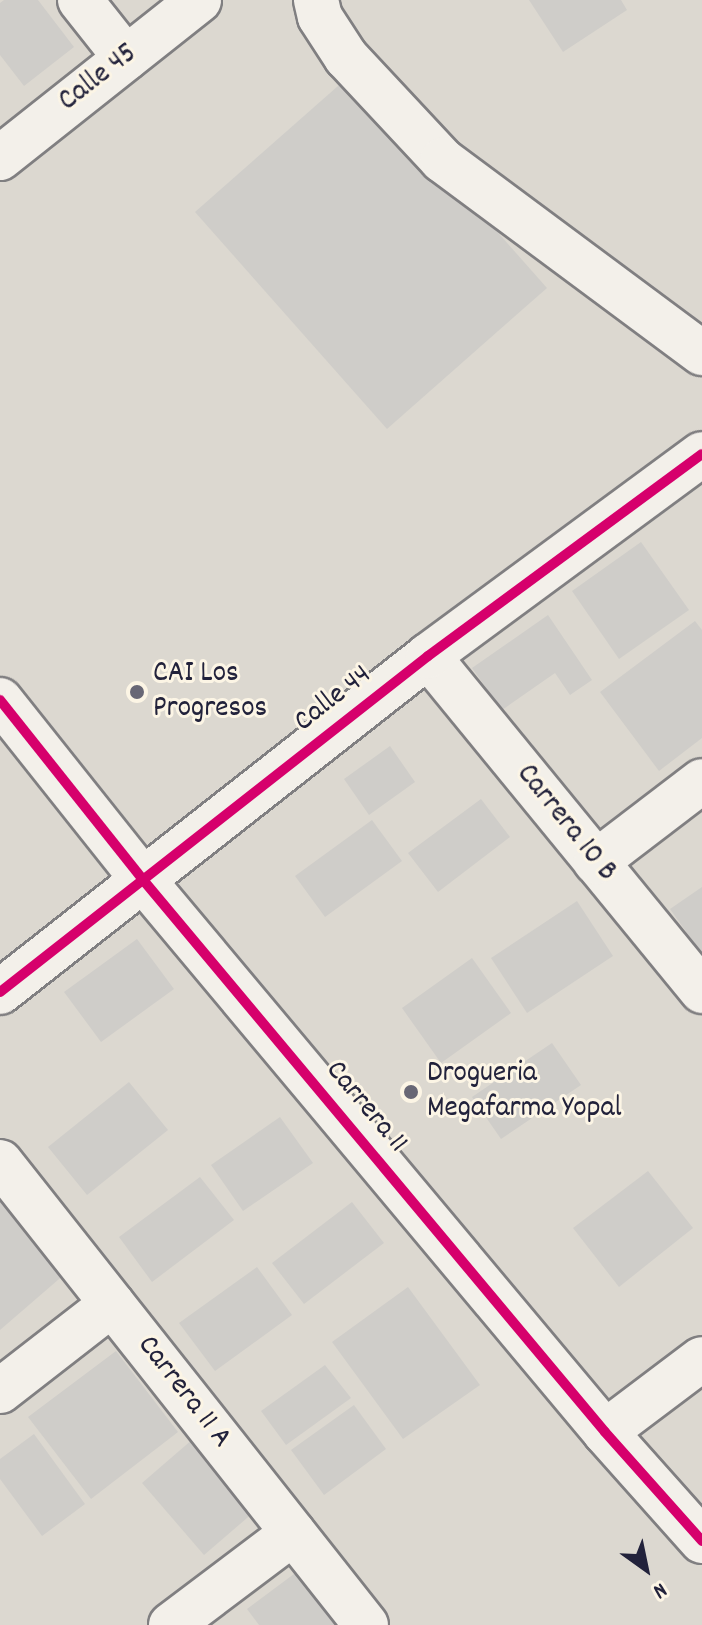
<!DOCTYPE html>
<html>
<head>
<meta charset="utf-8">
<style>
  body { margin:0 }
  #map { position:relative; width:702px; height:1625px; overflow:hidden; background:#eae7e0; font-family:Dekko,sans-serif }
  div>[style] { position:absolute }
  [style*='--x'] { left:calc(var(--x)*1px); top:calc(var(--y)*1px); width:calc(var(--w)*1px); rotate:calc(var(--a)*1deg) }
  .green>* { inset:0; background:#dcd8d0 }
  .building>* { inset:0; background:#cfcdc9 }
  .roads { filter:drop-shadow(2px 0 #807f81) drop-shadow(-2px 0 #807f81) drop-shadow(0 2px #807f81) drop-shadow(0 -2px #807f81) }
  .minor>* { height:44px; margin:-22px; padding:0 22px; transform-origin:22px; border-radius:22px; background:#f3f0ea }
  .cycleway>* { height:10px; margin:-5px; padding:0 5px; transform-origin:5px; border-radius:5px; background:#d6006c }
  .dots>* { width:22px; height:22px; translate:-50% -50%; box-sizing:border-box; border:4px solid #fcf5e5; border-radius:50% }
  span { translate:-50% -50%; white-space:nowrap; text-align:center; line-height:1.15; -webkit-text-stroke:6px #fcf5e5; paint-order:stroke }
  .street-label { font-size:30px; color:#22223b }
  .poi-label { font-size:30px; color:#22223b }
  .left { translate:0 -50%; text-align:left }
  .north { position:absolute; left:606px; top:1529px; width:80px; height:80px; -webkit-text-stroke:6px #fcf5e5; paint-order:stroke; rotate:147deg; font-size:22px; font-weight:700; line-height:32px; text-align:center; color:#22223b }
  .north::after { content:''; display:block; margin:auto; width:28px; height:36px; background:#22223b; clip-path:polygon(50% 0,100% 100%,50% 72%,0 100%) }
</style>
</head>
<body>
<div id="map">
  <div class="green">
    <div style="clip-path:polygon(0 0,702px 0,702px 1625px,0 1625px)"></div>
  </div>
  <div class="building">
    <div style="clip-path:polygon(4px 0,38px 0,74px 47px,24px 86px,0 55px,0 3px)"></div>
    <div style="clip-path:polygon(529px 0,621px 0,627px 10px,563px 52px)"></div>
    <div style="clip-path:polygon(355px 71px,547px 288px,387px 429px,195px 212px)"></div>
    <div style="clip-path:polygon(641px 542px,689px 610px,619px 659px,572px 591px)"></div>
    <div style="clip-path:polygon(548px 615px,592px 680px,570px 695px,555px 673px,502px 710px,472px 668px)"></div>
    <div style="clip-path:polygon(695px 621px,702px 630px,702px 738px,659px 771px,600px 692px)"></div>
    <div style="clip-path:polygon(390px 746px,415px 782px,369px 815px,344px 779px)"></div>
    <div style="clip-path:polygon(481px 799px,510px 837px,438px 892px,408px 853px)"></div>
    <div style="clip-path:polygon(372px 820px,402px 861px,325px 917px,295px 876px)"></div>
    <div style="clip-path:polygon(702px 887px,702px 954px,670px 909px)"></div>
    <div style="clip-path:polygon(577px 901px,613px 956px,527px 1013px,491px 958px)"></div>
    <div style="clip-path:polygon(137px 939px,174px 989px,101px 1042px,64px 992px)"></div>
    <div style="clip-path:polygon(472px 958px,511px 1013px,441px 1063px,402px 1008px)"></div>
    <div style="clip-path:polygon(552px 1043px,581px 1085px,501px 1139px,472px 1097px)"></div>
    <div style="clip-path:polygon(129px 1082px,168px 1130px,87px 1195px,48px 1147px)"></div>
    <div style="clip-path:polygon(280px 1117px,313px 1163px,243px 1211px,211px 1165px)"></div>
    <div style="clip-path:polygon(648px 1171px,693px 1228px,619px 1287px,573px 1228px)"></div>
    <div style="clip-path:polygon(200px 1177px,234px 1220px,152px 1282px,119px 1237px)"></div>
    <div style="clip-path:polygon(0 1199px,66px 1273px,0 1330px)"></div>
    <div style="clip-path:polygon(352px 1202px,384px 1243px,304px 1304px,272px 1263px)"></div>
    <div style="clip-path:polygon(257px 1267px,292px 1315px,215px 1371px,179px 1323px)"></div>
    <div style="clip-path:polygon(408px 1287px,480px 1385px,403px 1439px,332px 1342px)"></div>
    <div style="clip-path:polygon(116px 1351px,178px 1432px,91px 1499px,28px 1417px)"></div>
    <div style="clip-path:polygon(325px 1365px,351px 1398px,286px 1445px,261px 1411px)"></div>
    <div style="clip-path:polygon(354px 1405px,386px 1449px,324px 1495px,291px 1450px)"></div>
    <div style="clip-path:polygon(34px 1434px,85px 1504px,42px 1536px,0 1479px,0 1459px)"></div>
    <div style="clip-path:polygon(193px 1439px,254px 1512px,204px 1555px,142px 1483px)"></div>
    <div style="clip-path:polygon(298px 1571px,337px 1625px,259px 1625px,247px 1609px)"></div>
  </div>
  <div class="roads">
    <div class="minor">
      <div style="--x:80;--y:0;--w:74;--a:51.6"></div>
      <div style="--x:316;--y:0;--w:17;--a:77"></div>
      <div style="--x:320;--y:17;--w:48;--a:57"></div>
      <div style="--x:346;--y:57;--w:141;--a:47"></div>
      <div style="--x:442;--y:160;--w:324;--a:36.6"></div>
      <div style="--x:0;--y:158;--w:254;--a:-38.4"></div>
      <div style="--x:428;--y:656;--w:433;--a:50.7"></div>
      <div style="--x:0;--y:700;--w:231;--a:51.5"></div>
      <div style="--x:144;--y:881;--w:718;--a:50.08"></div>
      <div style="--x:605;--y:1432;--w:146;--a:48.3"></div>
      <div style="--x:596;--y:862;--w:133;--a:-37.4"></div>
      <div style="--x:0;--y:992;--w:544;--a:-38.13"></div>
      <div style="--x:428;--y:656;--w:340;--a:-36.4"></div>
      <div style="--x:0;--y:1162;--w:590;--a:51.67"></div>
      <div style="--x:0;--y:1391;--w:142;--a:-37.8"></div>
      <div style="--x:605;--y:1432;--w:121;--a:-37"></div>
      <div style="--x:171;--y:1625;--w:153;--a:-37"></div>
    </div>
  </div>
  <div class="cycleway">
    <div style="--x:0;--y:700;--w:231;--a:51.5"></div>
    <div style="--x:144;--y:881;--w:718;--a:50.08"></div>
    <div style="--x:605;--y:1432;--w:146;--a:48.3"></div>
    <div style="--x:0;--y:992;--w:544;--a:-38.13"></div>
    <div style="--x:428;--y:656;--w:340;--a:-36.4"></div>
  </div>
  <div class="dots">
    <div style="left:137px;top:692px;background:#686775"></div>
    <div style="left:411px;top:1092px;background:#686775"></div>
  </div>
  <div class="street-label">
    <span style="left:99px;top:79px;rotate:-38deg">Calle 45</span>
    <span style="left:334px;top:700px;rotate:-38deg">Calle 44</span>
    <span style="left:565px;top:824px;rotate:51deg">Carrera 10 B</span>
    <span style="left:365px;top:1108px;rotate:50deg">Carrera 11</span>
    <span style="left:183px;top:1393px;rotate:52deg">Carrera 11 A</span>
  </div>
  <div class="poi-label">
    <span class="left" style="left:153px;top:692px">CAI Los<br>Progresos</span>
    <span class="left" style="left:427px;top:1092px">Drogueria<br>Megafarma Yopal</span>
  </div>
  <div class="north">N</div>
</div>
</body>
</html>
